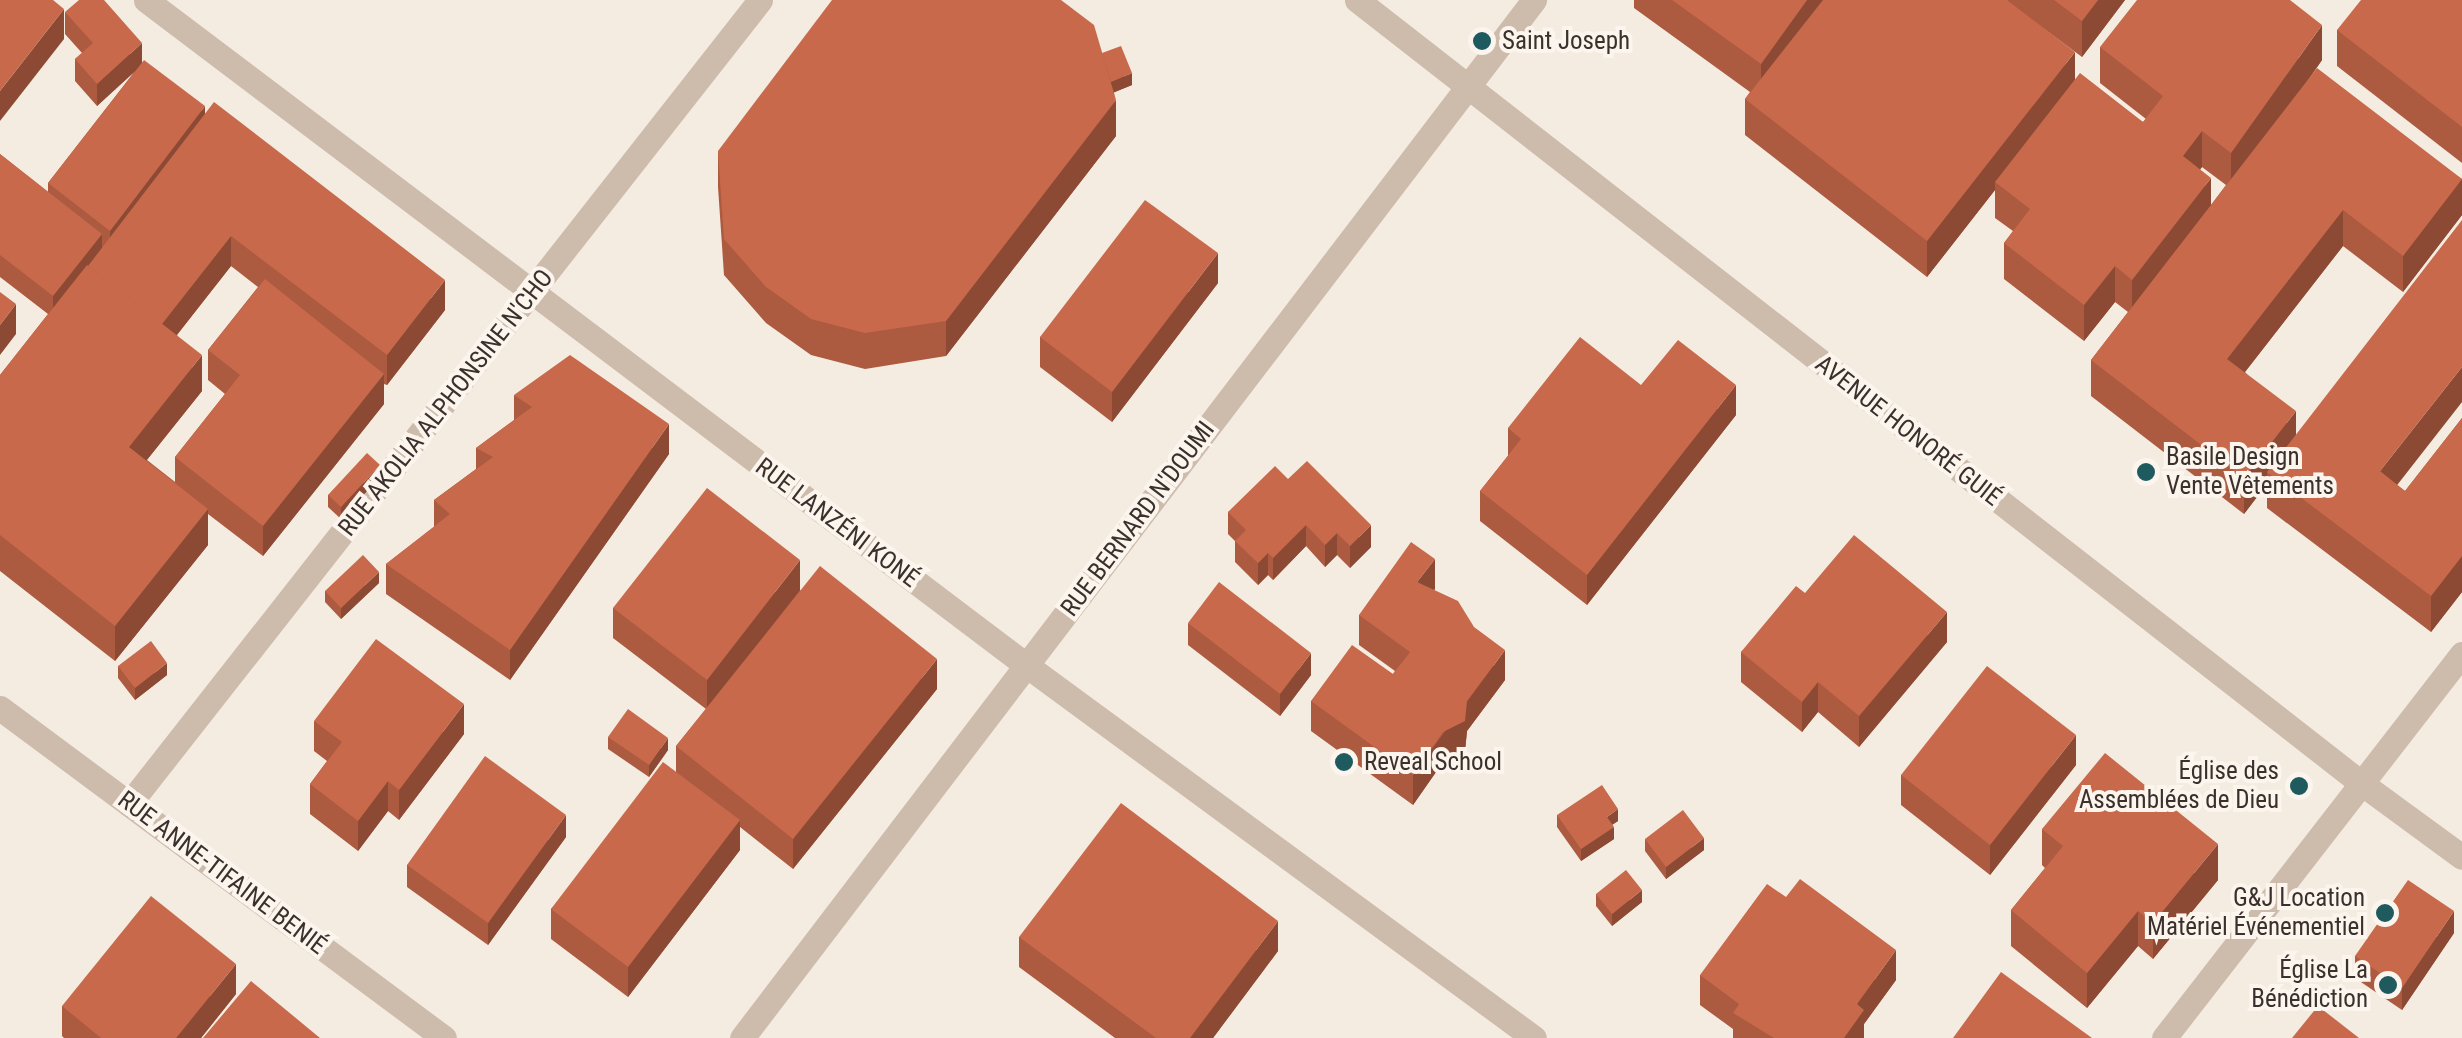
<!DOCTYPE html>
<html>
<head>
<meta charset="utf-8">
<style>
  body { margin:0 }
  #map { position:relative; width:2462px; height:1038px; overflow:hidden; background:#f4ebe1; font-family:"Roboto Condensed",sans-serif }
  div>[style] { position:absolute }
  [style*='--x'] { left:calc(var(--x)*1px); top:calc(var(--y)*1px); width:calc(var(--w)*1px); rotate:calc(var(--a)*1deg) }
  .minor>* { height:25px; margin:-12.5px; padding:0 12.5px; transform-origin:12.5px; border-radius:12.5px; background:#cdbbac }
  .tertiary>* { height:25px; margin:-12.5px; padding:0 12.5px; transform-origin:12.5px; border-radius:12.5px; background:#cdbbac }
  .wall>* { inset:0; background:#ac5a40 }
  .shaded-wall>* { inset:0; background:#8c4a34 }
  .building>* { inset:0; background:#c8694b }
  .dots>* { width:28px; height:28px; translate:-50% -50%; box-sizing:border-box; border:5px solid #fbf5ee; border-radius:50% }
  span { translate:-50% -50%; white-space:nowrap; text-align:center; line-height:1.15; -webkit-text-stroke:8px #fbf5ee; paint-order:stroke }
  .poi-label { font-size:25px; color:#3b302b }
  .left { translate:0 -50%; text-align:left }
  .right { translate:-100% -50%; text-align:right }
  .street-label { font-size:25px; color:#3b302b }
</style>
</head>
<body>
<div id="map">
  <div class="minor">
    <div style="--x:146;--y:0;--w:1103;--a:37.08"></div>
    <div style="--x:1026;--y:665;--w:630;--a:36.29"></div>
    <div style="--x:0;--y:708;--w:553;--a:36.62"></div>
    <div style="--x:2361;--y:783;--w:125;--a:36.2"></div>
    <div style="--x:129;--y:804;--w:1022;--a:-51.87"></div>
    <div style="--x:742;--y:1038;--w:1306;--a:-52.66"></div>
  </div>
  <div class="tertiary">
    <div style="--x:1357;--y:0;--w:1273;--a:37.95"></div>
    <div style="--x:2164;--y:1038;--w:486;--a:-52.2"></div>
  </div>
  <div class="wall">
    <div style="clip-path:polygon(evenodd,1634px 0,2125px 0,2082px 57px,2043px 28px,2075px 81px,2143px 122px,2146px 119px,2100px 83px,2100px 47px,2322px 60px,2309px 79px,2462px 179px,2462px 215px,2403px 292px,2343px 246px,2245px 372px,2296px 435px,2397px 485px,2405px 491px,2462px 418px,2462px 592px,2431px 632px,2267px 508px,2267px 484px,2244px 514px,2091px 396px,2091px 360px,2128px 312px,2115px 302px,2084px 341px,2004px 279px,2004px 243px,2013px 231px,1995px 218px,1995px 190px,1927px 277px,1745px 135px,1745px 99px,1750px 92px,1634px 8px,1634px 0,2202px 167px,2226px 185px,2211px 205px,2200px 169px,2202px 167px)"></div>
    <div style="clip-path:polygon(2462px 0,2462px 163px,2337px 66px,2337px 30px)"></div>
    <div style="clip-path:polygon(evenodd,65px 12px,142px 62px,445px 310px,387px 385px,384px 384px,384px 404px,263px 556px,208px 514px,208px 545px,115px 661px,0 571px,0 375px,48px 314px,0 277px,0 154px,48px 192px,48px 183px,135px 71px,97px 106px,75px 81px,75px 59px,82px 53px,65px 34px,65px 12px,231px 266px,258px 287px,208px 350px,208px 380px,225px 394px,175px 457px,175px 482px,147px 460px,202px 391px,177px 335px,231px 266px)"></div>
    <div style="clip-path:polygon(1102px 53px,1132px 85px,1114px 92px,1116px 136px,946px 356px,865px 369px,811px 355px,766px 323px,724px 275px,718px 187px,718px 151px)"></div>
    <div style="clip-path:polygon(1218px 283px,1112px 422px,1040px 367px,1040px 337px)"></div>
    <div style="clip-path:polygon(1641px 385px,1736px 415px,1587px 605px,1480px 521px,1480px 491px,1508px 456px,1508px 428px)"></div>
    <div style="clip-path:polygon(514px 395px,669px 454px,510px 680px,386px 594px,386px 564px,434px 527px,434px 500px,476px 469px,476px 448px,514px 420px)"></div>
    <div style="clip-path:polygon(380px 477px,341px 519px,328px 507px,328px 495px)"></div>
    <div style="clip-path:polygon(1288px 479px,1371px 547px,1350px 568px,1337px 555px,1325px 567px,1306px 546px,1273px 580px,1268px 575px,1258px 585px,1235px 562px,1235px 541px,1228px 534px,1228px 512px)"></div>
    <div style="clip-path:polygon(379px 583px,341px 619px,325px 602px,325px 591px)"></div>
    <div style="clip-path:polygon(1435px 589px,1434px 590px,1505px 680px,1467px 731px,1465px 751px,1443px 762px,1413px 805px,1311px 731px,1311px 701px,1393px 674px,1395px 671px,1359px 645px,1359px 615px)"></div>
    <div style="clip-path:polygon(800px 590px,937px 689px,793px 869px,740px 827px,740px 850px,628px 997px,551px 939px,551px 909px,676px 772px,676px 746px,706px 709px,613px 638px,613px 608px)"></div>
    <div style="clip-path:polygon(1805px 593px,1947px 642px,1859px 747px,1818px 712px,1802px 732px,1741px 682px,1741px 652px)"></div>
    <div style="clip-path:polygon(1188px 623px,1311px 675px,1280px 716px,1188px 645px)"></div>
    <div style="clip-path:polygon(118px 666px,167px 675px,135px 700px,118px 678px)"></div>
    <div style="clip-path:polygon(314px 721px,464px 734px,399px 820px,388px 811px,358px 851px,310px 814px,310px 784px,327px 761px,314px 751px)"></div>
    <div style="clip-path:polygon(608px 737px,668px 750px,649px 777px,608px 749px)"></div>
    <div style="clip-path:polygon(2076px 765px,1990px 875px,1901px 805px,1901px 775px)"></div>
    <div style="clip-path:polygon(1557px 815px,1618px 821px,1612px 825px,1614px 839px,1581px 861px,1557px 827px)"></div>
    <div style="clip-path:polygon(2042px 829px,2218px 880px,2153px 959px,2138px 946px,2087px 1008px,2011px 946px,2011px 910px,2045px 868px,2042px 865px)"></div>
    <div style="clip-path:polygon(566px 837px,488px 945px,407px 887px,407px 865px)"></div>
    <div style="clip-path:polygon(1645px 839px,1704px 850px,1666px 879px,1645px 851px)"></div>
    <div style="clip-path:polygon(1596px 894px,1642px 902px,1612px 926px,1596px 906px)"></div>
    <div style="clip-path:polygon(2454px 933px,2402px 1010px,2355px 978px,2355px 956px)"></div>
    <div style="clip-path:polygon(1019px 937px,1278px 951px,1213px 1038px,1115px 1038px,1019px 967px)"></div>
    <div style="clip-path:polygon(1700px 975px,1896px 980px,1864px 1024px,1864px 1038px,1733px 1038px,1733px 1029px,1700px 1005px)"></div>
    <div style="clip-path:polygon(236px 994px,201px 1038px,64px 1038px,62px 1036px,62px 1006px)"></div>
  </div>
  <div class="shaded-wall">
    <div style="clip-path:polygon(1807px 0,1833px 0,1761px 100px,1761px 64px)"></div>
    <div style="clip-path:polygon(2098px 0,2125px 0,2082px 57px,2082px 21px)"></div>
    <div style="clip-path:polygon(64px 9px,64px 39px,0 121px,0 91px)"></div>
    <div style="clip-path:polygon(2322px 25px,2322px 60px,2231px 189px,2231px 153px)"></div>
    <div style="clip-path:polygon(142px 43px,142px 65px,97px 106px,97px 84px)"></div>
    <div style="clip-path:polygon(2075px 52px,2075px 88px,1995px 182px,1995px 190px,1927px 277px,1927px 241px)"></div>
    <div style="clip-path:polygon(1132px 73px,1132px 85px,1108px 95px,1108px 83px)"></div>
    <div style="clip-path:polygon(1116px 100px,1116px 136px,946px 356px,946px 321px)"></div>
    <div style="clip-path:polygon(205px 106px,205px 128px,110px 253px,110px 231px)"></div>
    <div style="clip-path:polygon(2202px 131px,2202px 167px,2183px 192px,2183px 156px)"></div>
    <div style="clip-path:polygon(2211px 178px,2211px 214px,2132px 316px,2132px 280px)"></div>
    <div style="clip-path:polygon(2462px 179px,2462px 215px,2403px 292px,2403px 256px)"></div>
    <div style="clip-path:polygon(2343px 210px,2343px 246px,2227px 395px,2227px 359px)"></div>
    <div style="clip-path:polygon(102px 234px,102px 256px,53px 318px,53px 296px)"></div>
    <div style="clip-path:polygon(231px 236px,231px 266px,161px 355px,161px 325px)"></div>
    <div style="clip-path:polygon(1218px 253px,1218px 283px,1112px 422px,1112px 392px)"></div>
    <div style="clip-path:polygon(2115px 266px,2115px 302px,2084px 341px,2084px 305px)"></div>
    <div style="clip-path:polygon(445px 280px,445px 310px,387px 385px,387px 355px)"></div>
    <div style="clip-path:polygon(16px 304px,16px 334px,0 355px,0 325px)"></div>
    <div style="clip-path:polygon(202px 355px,202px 391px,129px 482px,129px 447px)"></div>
    <div style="clip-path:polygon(2462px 367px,2462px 402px,2380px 507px,2380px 471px)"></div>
    <div style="clip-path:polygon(384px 374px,384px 404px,263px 556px,263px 526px)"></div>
    <div style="clip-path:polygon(1736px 385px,1736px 415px,1587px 605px,1587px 575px)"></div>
    <div style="clip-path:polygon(2296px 411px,2296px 447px,2267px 472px,2267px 484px,2244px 514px,2244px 478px)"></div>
    <div style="clip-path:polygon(669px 424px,669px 454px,510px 680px,510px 650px)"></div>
    <div style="clip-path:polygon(380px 465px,380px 477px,341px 519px,341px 507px)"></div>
    <div style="clip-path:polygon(208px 509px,208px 545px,115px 661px,115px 626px)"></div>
    <div style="clip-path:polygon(1306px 525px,1306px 546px,1273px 580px,1273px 558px)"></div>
    <div style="clip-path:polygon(1371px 525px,1371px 547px,1350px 568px,1350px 546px)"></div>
    <div style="clip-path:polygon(1337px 533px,1337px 555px,1325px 567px,1325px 545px)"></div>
    <div style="clip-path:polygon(1268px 553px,1268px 575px,1258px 585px,1258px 563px)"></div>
    <div style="clip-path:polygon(2462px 556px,2462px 592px,2431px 632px,2431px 596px)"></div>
    <div style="clip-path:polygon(1435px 559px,1435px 589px,1417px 612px,1417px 582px)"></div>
    <div style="clip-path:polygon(800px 560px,800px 590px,707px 710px,707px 680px)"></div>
    <div style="clip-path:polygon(379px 572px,379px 583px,341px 619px,341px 608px)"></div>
    <div style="clip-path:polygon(1947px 612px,1947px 642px,1859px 747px,1859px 716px)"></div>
    <div style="clip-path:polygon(1505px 650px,1505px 680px,1467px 731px,1465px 751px,1443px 762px,1413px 805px,1413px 775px)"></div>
    <div style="clip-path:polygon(1311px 653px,1311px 675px,1280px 716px,1280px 694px)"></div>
    <div style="clip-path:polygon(937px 659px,937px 689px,793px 869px,793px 839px)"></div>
    <div style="clip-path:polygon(167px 663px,167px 675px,135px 700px,135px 688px)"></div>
    <div style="clip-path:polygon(1818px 682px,1818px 712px,1802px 732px,1802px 702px)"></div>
    <div style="clip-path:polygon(464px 704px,464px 734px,399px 820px,399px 790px)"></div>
    <div style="clip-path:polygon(2076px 735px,2076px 765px,1990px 875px,1990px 845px)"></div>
    <div style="clip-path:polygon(668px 738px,668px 750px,649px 777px,649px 765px)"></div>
    <div style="clip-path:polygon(388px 781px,388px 811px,358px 851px,358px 821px)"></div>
    <div style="clip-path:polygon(1618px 809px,1618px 821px,1607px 828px,1607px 817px)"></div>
    <div style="clip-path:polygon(566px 815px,566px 837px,488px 945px,488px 923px)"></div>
    <div style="clip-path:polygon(740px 820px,740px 850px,628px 997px,628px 967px)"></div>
    <div style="clip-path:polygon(1614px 827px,1614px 839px,1581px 861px,1581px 849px)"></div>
    <div style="clip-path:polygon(1704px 838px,1704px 850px,1666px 879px,1666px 867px)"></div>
    <div style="clip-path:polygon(2218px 844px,2218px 880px,2153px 959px,2153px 923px)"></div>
    <div style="clip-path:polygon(1642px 890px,1642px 902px,1612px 926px,1612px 914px)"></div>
    <div style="clip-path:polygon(2138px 911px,2138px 946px,2087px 1008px,2087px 973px)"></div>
    <div style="clip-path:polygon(2454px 911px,2454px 933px,2402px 1010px,2402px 988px)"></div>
    <div style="clip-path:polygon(1278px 921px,1278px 951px,1213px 1038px,1190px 1038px)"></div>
    <div style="clip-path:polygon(1896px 950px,1896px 980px,1864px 1024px,1864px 1038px,1844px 1038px,1857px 1004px)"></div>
    <div style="clip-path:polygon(236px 964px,236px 994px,201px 1038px,176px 1038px)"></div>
  </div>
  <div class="building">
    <div style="clip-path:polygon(0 0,53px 0,64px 9px,0 91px)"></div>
    <div style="clip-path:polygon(79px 0,104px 0,142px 43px,97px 84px,75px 59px,93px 43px,65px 12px)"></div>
    <div style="clip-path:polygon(832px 0,1061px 0,1094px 25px,1116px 100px,946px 321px,865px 333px,811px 319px,766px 287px,724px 239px,718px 151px)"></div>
    <div style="clip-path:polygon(1672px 0,1807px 0,1761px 64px)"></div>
    <div style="clip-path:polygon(1823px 0,2007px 0,2075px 52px,1927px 241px,1745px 99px)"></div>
    <div style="clip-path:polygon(2054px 0,2098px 0,2082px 21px)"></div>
    <div style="clip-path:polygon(2137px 0,2290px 0,2322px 25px,2231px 153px,2202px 131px,2183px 156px,2211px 178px,2132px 280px,2115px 266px,2084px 305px,2004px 243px,2030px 209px,1995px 182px,2080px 73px,2143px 122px,2163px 96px,2100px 47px)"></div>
    <div style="clip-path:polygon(2361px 0,2462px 0,2462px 127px,2337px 30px)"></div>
    <div style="clip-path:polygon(1121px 46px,1132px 73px,1111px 82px,1102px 53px)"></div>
    <div style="clip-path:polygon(144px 60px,205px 106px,110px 231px,48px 183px)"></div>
    <div style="clip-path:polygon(2317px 68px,2462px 179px,2403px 256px,2343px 210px,2227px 359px,2296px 411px,2244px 478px,2091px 360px)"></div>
    <div style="clip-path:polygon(214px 102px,445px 280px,387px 355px,231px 236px,162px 324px,88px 266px)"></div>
    <div style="clip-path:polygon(0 154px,102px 234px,53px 296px,0 255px)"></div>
    <div style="clip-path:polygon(1145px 200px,1218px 253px,1112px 392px,1040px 337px)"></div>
    <div style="clip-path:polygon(2462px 220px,2462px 367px,2380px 471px,2405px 491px,2462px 418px,2462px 556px,2431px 596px,2267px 472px)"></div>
    <div style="clip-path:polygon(87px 265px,202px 355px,129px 447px,208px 509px,115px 626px,0 535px,0 375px)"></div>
    <div style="clip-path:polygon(265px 279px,384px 374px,263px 526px,175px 457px,240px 375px,208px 350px)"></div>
    <div style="clip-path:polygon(0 292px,16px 304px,0 325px)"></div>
    <div style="clip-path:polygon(1580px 337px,1641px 385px,1678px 340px,1736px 385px,1587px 575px,1480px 491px,1521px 439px,1508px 428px)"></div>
    <div style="clip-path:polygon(570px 355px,669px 424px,510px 650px,386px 564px,450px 514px,434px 500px,493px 457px,476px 448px,532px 407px,514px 395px)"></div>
    <div style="clip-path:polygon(367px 453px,380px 465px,341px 507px,328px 495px)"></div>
    <div style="clip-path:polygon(1307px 461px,1371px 525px,1350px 546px,1337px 533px,1325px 545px,1306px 525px,1273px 558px,1268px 553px,1258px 563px,1235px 541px,1246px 530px,1228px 512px,1275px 466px,1288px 479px)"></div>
    <div style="clip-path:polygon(707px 488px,800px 560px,707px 680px,613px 608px)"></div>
    <div style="clip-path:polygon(1854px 535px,1947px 612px,1859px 716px,1818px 682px,1802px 702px,1741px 652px,1796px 586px,1805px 593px)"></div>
    <div style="clip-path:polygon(1411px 542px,1435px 559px,1417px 582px,1458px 601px,1474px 627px,1505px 650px,1467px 701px,1465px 721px,1443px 732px,1413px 775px,1311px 701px,1352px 645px,1393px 674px,1410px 652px,1359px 615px)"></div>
    <div style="clip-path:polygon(363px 555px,379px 572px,341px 608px,325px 591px)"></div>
    <div style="clip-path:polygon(820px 566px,937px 659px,793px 839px,676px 746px)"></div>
    <div style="clip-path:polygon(1219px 582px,1311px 653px,1280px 694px,1188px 623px)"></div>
    <div style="clip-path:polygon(376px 639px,464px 704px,399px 790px,388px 781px,358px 821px,310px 784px,342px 742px,314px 721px)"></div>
    <div style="clip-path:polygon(151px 641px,167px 663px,135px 688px,118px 666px)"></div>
    <div style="clip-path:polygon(1987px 666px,2076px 735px,1990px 845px,1901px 775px)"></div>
    <div style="clip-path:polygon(628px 709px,668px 738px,649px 765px,608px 737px)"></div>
    <div style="clip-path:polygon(2105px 753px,2218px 844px,2153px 923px,2138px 911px,2087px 973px,2011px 910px,2063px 846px,2042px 829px)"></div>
    <div style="clip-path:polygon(485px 756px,566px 815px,488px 923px,407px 865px)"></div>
    <div style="clip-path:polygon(663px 762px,740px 820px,628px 967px,551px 909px)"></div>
    <div style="clip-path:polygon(1602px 785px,1618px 809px,1607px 817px,1614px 827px,1581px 849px,1557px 815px)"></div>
    <div style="clip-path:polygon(1121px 803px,1278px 921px,1190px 1038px,1156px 1038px,1019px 937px)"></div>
    <div style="clip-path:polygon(1683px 810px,1704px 838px,1666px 867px,1645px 839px)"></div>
    <div style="clip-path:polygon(1626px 870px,1642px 890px,1612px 914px,1596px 894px)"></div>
    <div style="clip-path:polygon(1800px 879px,1896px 950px,1857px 1004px,1864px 1010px,1844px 1038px,1774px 1038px,1733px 1013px,1739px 1004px,1700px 975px,1767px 884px,1786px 897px)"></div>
    <div style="clip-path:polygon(2408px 880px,2454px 911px,2402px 988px,2355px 956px)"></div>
    <div style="clip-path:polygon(151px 896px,236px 964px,176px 1038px,101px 1038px,62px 1006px)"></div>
    <div style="clip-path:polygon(2001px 972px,2092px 1038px,1953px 1038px)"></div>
    <div style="clip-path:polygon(251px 981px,320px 1038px,203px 1038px)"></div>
    <div style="clip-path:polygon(2318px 1006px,2359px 1038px,2292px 1038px)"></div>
  </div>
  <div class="dots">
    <div style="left:1482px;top:41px;background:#1f5a5e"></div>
    <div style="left:2146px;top:472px;background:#1f5a5e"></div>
    <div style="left:1344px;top:762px;background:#1f5a5e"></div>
    <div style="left:2299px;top:786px;background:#1f5a5e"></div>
    <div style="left:2385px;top:913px;background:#1f5a5e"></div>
    <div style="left:2388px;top:985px;background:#1f5a5e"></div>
  </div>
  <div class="poi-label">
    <span class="left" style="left:1502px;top:41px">Saint Joseph</span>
    <span class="left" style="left:2166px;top:472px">Basile Design<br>Vente Vêtements</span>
    <span class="left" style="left:1364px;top:762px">Reveal School</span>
    <span class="right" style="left:2279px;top:786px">Église des<br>Assemblées de Dieu</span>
    <span class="right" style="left:2365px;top:913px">G&amp;J Location<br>Matériel Événementiel</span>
    <span class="right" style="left:2368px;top:985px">Église La<br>Bénédiction</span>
  </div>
  <div class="street-label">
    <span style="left:446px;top:403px;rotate:-52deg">RUE AKOLIA ALPHONSINE N'CHO</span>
    <span style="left:1908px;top:431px;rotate:38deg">AVENUE HONORÉ GUIÉ</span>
    <span style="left:1138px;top:519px;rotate:-53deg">RUE BERNARD N'DOUMI</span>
    <span style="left:837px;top:523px;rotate:37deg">RUE LANZÉNI KONÉ</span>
    <span style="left:222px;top:873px;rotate:37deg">RUE ANNE-TIFAINE BENIÉ</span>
  </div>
</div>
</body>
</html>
